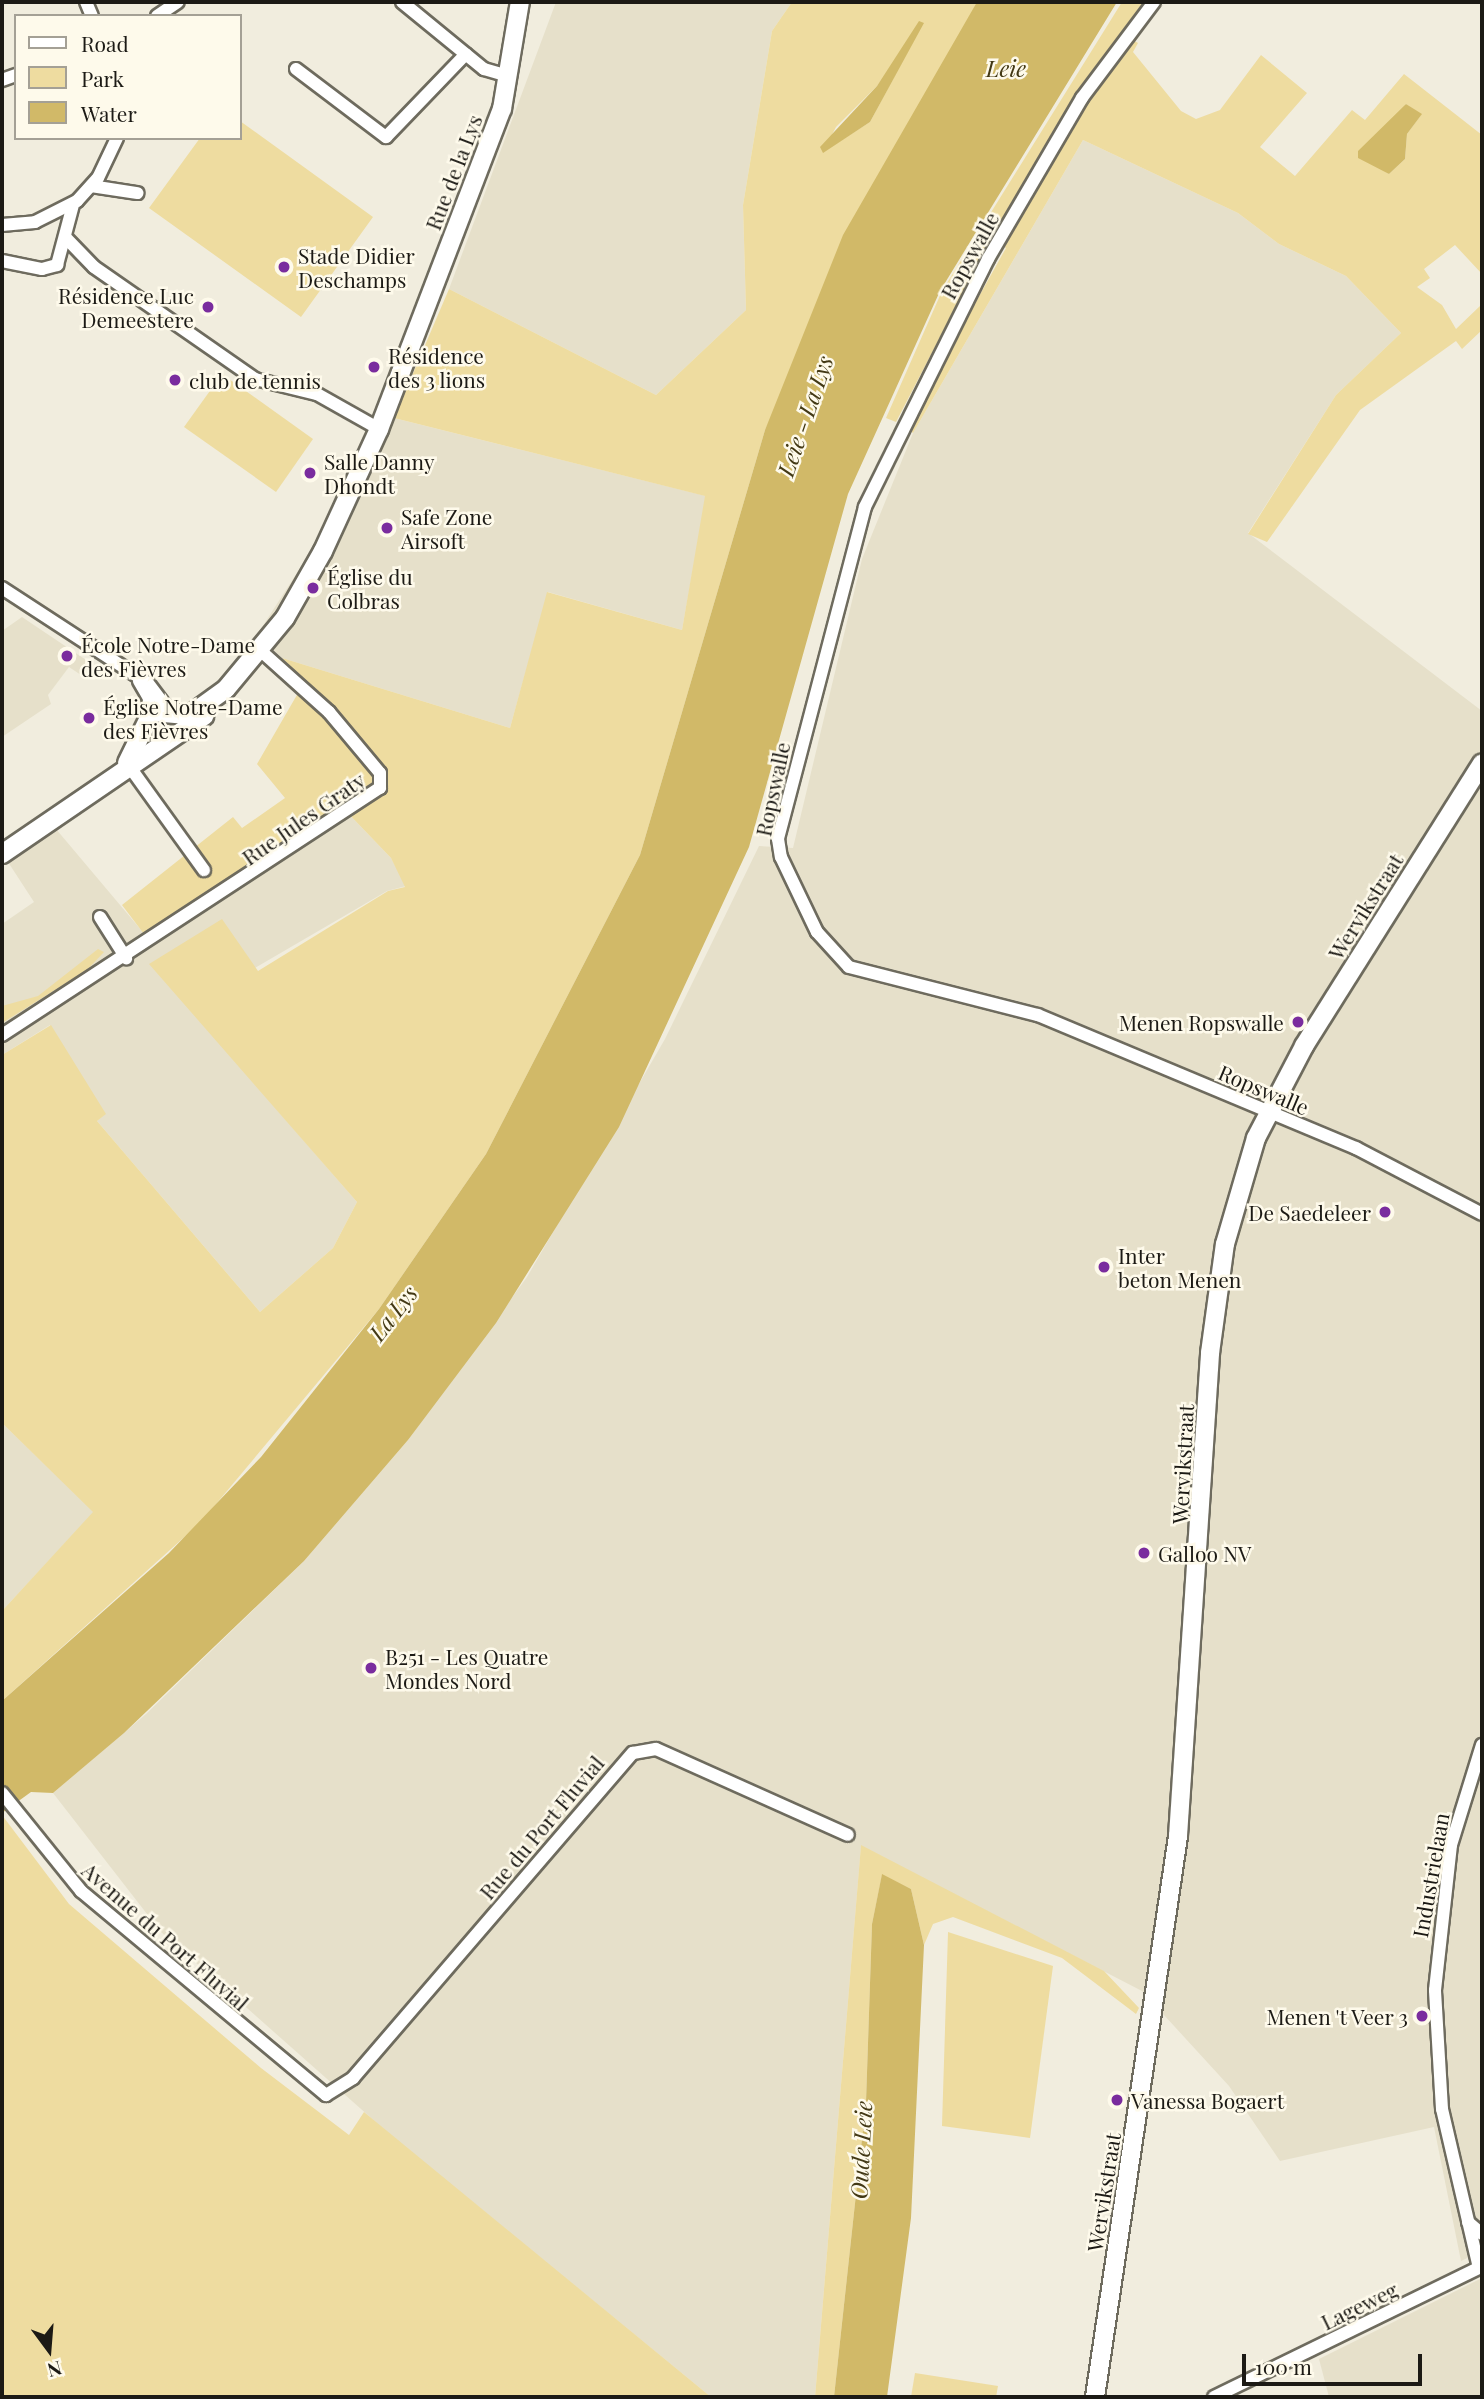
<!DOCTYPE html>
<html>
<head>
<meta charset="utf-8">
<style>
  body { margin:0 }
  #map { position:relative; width:1484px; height:2399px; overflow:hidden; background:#f1edde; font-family:"Playfair Display",serif }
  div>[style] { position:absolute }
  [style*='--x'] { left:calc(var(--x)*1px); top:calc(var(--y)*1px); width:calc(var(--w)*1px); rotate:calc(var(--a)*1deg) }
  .built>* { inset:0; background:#e6e0ca }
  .green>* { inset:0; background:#eedca0 }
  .water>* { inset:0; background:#d1b968 }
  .roads { filter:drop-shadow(2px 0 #6e6b5e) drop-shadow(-2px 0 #6e6b5e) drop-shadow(0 2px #6e6b5e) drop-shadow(0 -2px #6e6b5e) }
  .street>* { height:12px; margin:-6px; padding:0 6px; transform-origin:6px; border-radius:6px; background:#fff }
  .secondary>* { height:18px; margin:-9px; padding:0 9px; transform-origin:9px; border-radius:9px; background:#fff }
  .dots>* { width:19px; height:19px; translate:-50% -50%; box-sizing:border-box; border:4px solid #fefaeb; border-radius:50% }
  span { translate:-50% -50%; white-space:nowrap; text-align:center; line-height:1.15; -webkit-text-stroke:5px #fefaeb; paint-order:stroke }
  .street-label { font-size:21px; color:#1c1a15 }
  .poi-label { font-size:21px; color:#1c1a15 }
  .left { translate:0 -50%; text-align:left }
  .right { translate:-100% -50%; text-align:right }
  .water-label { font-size:23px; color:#433915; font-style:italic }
  .frame { position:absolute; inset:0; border:4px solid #1c1a15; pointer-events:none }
  .legend { position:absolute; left:14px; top:14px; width:228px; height:126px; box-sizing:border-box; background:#fefaeb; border:2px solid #a4a095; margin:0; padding:9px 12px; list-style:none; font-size:21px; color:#1c1a15 }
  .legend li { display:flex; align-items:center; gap:14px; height:35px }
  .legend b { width:35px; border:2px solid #a4a095 }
  .north { position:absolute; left:14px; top:2315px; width:70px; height:70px; -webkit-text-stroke:5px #fefaeb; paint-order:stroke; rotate:164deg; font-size:19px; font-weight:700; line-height:28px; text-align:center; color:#1c1a15 }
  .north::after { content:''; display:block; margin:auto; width:24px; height:32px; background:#1c1a15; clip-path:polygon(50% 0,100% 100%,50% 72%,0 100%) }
  .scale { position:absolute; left:1242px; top:2354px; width:180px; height:32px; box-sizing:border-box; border:4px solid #1c1a15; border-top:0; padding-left:9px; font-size:21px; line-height:24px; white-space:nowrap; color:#1c1a15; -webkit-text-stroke:5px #fefaeb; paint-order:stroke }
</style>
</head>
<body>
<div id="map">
  <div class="built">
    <div style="clip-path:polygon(556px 2px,792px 2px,772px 31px,743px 205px,746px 310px,656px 395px,449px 289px)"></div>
    <div style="clip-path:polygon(1083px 140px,1238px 213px,1279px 244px,1346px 276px,1401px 333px,1336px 395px,1248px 533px,1482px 711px,1482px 2251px,1461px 2261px,1434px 2127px,1280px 2161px,1229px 2086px,1142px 1991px,861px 1846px,815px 2397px,711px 2397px,387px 2132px,161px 1932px,53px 1793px,146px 1714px,304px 1561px,408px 1440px,527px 1277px,665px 1039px,759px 846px,793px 848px,862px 559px,913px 433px)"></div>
    <div style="clip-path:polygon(394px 418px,706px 496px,682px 630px,548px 592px,510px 728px,282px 658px,257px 635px,302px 565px,315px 573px)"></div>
    <div style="clip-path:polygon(22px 617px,92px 664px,84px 677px,69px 667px,48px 695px,51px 704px,2px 737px,2px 631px)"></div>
    <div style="clip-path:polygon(344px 809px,391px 858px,406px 886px,387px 891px,188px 1007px,357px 1202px,333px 1248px,260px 1312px,97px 1121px,105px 1114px,50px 1025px,2px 1055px,2px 924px,34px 902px,8px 862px,56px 829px,147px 937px)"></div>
    <div style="clip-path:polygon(2px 1423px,94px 1512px,2px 1611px)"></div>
    <div style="clip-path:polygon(1482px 2278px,1482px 2397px,1329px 2397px,1319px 2359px)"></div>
  </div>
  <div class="green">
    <div style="clip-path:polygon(evenodd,792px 2px,977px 2px,765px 430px,640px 855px,486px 1154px,379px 1309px,201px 1522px,2px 1701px,2px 1611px,93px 1512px,2px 1423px,2px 1055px,51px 1025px,106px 1114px,97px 1121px,260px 1312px,333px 1248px,357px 1202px,149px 964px,222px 919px,258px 971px,388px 891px,405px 887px,391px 858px,344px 809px,147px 938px,122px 905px,233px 817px,242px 828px,285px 798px,257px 764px,305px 681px,282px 658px,510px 728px,547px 592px,682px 630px,705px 496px,394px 418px,449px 289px,656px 395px,746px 310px,743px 205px,772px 31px,792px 2px,923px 23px,870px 122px,823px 152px,836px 127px,877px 86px,923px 23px)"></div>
    <div style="clip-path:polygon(evenodd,1122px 2px,1147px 2px,1122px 34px,1138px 43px,1133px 52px,1181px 111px,1196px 119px,1220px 110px,1261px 55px,1307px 93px,1260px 147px,1295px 176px,1352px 110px,1365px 120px,1404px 74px,1482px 135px,1482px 274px,1455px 245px,1424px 269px,1430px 278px,1417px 287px,1442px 305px,1456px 329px,1480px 306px,1482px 330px,1462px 349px,1456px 341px,1360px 410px,1267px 542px,1248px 534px,1336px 395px,1401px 333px,1346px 276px,1279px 244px,1238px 213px,1083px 140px,913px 433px,906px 427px,1006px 248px,991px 239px,896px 422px,886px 418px,942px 291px,1122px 2px,1406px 104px,1421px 115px,1407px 134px,1405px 159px,1389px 174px,1368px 159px,1406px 104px)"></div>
    <div style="clip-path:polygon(240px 121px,373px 217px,301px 317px,149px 208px,200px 138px,240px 138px)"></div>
    <div style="clip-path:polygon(222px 374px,313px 439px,276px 492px,184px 427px)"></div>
    <div style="clip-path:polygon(98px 949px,104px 952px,87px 970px,2px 1023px,2px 1006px,38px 996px)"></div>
    <div style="clip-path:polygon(2px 1815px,69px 1904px,261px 2068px,349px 2135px,364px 2112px,711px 2397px,2px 2397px)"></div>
    <div style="clip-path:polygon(861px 1845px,1104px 1971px,1139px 2008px,1136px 2014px,1062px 1958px,953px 1917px,933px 1924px,924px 1945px,911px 1889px,882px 1875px,872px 1924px,866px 2102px,834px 2397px,815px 2397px)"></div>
    <div style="clip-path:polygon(948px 1932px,1053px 1966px,1030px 2138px,942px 2126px)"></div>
    <div style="clip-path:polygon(915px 2373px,998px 2386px,996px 2397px,911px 2397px)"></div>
  </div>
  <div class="water">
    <div style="clip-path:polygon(977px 2px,1117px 2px,940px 291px,848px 494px,749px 847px,619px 1127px,496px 1323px,408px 1440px,304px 1561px,124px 1733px,53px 1793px,31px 1792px,2px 1813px,2px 1701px,169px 1553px,261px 1457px,379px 1309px,486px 1154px,640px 855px,765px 430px,843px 235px)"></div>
    <div style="clip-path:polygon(919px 21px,924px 23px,870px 122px,823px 153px,820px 147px,877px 86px)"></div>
    <div style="clip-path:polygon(1406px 104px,1422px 114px,1407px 134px,1405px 159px,1389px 174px,1358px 158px,1358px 151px)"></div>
    <div style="clip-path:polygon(882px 1874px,911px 1889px,924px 1945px,911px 2218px,887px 2397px,834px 2397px,866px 2102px,872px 1924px)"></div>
  </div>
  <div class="roads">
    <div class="street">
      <div style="--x:86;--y:2;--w:15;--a:67"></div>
      <div style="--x:402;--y:2;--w:106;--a:39.3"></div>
      <div style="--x:484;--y:69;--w:26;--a:16"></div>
      <div style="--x:1154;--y:2;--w:120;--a:126.9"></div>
      <div style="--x:1082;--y:98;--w:186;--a:120.3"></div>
      <div style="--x:988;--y:259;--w:277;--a:116.4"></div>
      <div style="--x:865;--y:507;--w:343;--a:104.7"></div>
      <div style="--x:778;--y:839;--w:18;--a:81"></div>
      <div style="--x:781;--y:857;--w:83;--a:64.4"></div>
      <div style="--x:817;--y:932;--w:47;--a:47.6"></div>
      <div style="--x:849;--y:967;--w:195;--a:14.3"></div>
      <div style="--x:1038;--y:1015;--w:345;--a:22.7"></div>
      <div style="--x:1356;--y:1148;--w:142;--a:27.6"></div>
      <div style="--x:157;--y:16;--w:25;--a:-34"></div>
      <div style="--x:296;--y:69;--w:113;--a:37.1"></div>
      <div style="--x:386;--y:137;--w:115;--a:-46.1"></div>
      <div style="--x:2;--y:80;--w:15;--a:-20"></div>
      <div style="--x:91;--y:186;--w:47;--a:8.7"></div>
      <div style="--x:2;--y:225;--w:33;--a:-5"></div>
      <div style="--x:35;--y:222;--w:47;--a:-26.6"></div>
      <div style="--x:77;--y:201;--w:31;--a:-48"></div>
      <div style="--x:98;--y:178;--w:44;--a:-64.6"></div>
      <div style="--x:66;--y:238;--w:40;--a:46"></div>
      <div style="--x:94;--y:267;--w:196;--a:34.8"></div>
      <div style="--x:255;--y:379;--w:64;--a:13.6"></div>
      <div style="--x:317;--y:394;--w:71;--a:29.4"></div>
      <div style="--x:2;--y:261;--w:41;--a:11.3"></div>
      <div style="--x:42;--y:269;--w:16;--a:-15"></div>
      <div style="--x:57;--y:265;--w:62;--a:-75.1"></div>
      <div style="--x:2;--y:588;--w:174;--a:33.1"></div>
      <div style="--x:148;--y:683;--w:38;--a:53"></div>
      <div style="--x:139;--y:681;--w:20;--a:60"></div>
      <div style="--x:149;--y:698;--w:18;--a:93"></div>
      <div style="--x:127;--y:763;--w:132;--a:54.3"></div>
      <div style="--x:100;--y:917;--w:49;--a:57.6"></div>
      <div style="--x:2;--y:1035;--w:452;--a:-33.2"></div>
      <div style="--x:380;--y:788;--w:15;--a:-90"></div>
      <div style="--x:380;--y:773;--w:80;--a:-129.9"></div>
      <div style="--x:329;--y:712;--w:93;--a:-138.1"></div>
      <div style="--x:2;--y:1793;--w:126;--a:51.1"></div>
      <div style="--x:81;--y:1891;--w:319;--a:39.8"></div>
      <div style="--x:326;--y:2095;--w:32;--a:-32"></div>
      <div style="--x:353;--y:2078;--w:429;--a:-49.3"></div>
      <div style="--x:633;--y:1753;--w:23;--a:-10"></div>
      <div style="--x:656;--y:1749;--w:210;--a:24.1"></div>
      <div style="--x:1468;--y:2222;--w:18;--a:41"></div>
      <div style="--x:1479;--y:2268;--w:163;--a:-103.1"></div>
      <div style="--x:1442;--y:2109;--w:119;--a:-93.4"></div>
      <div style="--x:1435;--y:1990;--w:146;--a:-83.7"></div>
      <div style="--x:1451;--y:1845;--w:105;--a:-72.8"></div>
      <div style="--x:1214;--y:2397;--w:298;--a:-26"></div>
    </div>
    <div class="secondary">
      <div style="--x:127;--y:763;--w:57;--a:-63.9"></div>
      <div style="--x:152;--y:712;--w:38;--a:5"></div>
      <div style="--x:190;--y:715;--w:44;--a:-35.8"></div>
      <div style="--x:226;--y:689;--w:92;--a:-50.3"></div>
      <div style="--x:285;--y:618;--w:77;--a:-60.4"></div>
      <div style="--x:323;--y:551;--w:134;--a:-65.3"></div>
      <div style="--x:379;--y:429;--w:343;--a:-69"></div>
      <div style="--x:502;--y:109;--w:109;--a:-80.5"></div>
      <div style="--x:2;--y:854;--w:245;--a:-34.3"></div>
      <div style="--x:1095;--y:2397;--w:567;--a:-81.58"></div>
      <div style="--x:1178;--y:1836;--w:484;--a:-86.2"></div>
      <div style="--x:1210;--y:1353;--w:110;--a:-82.2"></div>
      <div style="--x:1225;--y:1244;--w:110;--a:-73.7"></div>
      <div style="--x:1256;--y:1138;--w:104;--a:-62.4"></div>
      <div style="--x:1304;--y:1046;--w:334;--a:-57.8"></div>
    </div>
  </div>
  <div class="dots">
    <div style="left:284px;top:267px;background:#7a2c9e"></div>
    <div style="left:208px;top:307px;background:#7a2c9e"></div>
    <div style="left:374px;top:367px;background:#7a2c9e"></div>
    <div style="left:175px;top:380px;background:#7a2c9e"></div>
    <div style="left:310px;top:473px;background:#7a2c9e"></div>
    <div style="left:387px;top:528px;background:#7a2c9e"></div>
    <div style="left:313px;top:588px;background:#7a2c9e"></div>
    <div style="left:67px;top:656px;background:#7a2c9e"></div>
    <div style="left:89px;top:718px;background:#7a2c9e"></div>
    <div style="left:1298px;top:1022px;background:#7a2c9e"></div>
    <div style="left:1385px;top:1212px;background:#7a2c9e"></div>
    <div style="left:1104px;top:1267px;background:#7a2c9e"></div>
    <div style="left:1144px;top:1553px;background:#7a2c9e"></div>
    <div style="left:371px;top:1668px;background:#7a2c9e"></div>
    <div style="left:1422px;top:2016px;background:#7a2c9e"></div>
    <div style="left:1117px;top:2100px;background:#7a2c9e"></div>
  </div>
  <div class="street-label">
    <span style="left:453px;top:172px;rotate:-69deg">Rue de la Lys</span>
    <span style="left:969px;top:255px;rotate:-61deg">Ropswalle</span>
    <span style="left:772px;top:789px;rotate:-78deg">Ropswalle</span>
    <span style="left:303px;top:818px;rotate:-35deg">Rue Jules Graty</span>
    <span style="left:1365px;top:906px;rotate:-58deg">Wervikstraat</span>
    <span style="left:1264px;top:1089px;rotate:23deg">Ropswalle</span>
    <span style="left:1182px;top:1464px;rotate:-87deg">Wervikstraat</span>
    <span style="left:541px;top:1827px;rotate:-50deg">Rue du Port Fluvial</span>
    <span style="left:1430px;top:1875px;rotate:-80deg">Industrielaan</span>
    <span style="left:166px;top:1936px;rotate:41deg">Avenue du Port Fluvial</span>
    <span style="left:1103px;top:2192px;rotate:-81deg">Wervikstraat</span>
    <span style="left:1359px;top:2305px;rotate:-26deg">Lageweg</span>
  </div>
  <div class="poi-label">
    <span class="left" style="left:298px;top:267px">Stade Didier<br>Deschamps</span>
    <span class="right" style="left:194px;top:307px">Résidence Luc<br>Demeestere</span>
    <span class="left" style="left:388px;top:367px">Résidence<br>des 3 lions</span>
    <span class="left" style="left:189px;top:380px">club de tennis</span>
    <span class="left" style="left:324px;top:473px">Salle Danny<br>Dhondt</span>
    <span class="left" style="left:401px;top:528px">Safe Zone<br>Airsoft</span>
    <span class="left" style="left:327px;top:588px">Église du<br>Colbras</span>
    <span class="left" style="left:81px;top:656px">École Notre-Dame<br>des Fièvres</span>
    <span class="left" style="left:103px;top:718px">Église Notre-Dame<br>des Fièvres</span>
    <span class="right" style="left:1284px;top:1022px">Menen Ropswalle</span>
    <span class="right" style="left:1371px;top:1212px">De Saedeleer</span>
    <span class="left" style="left:1118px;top:1267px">Inter<br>beton Menen</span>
    <span class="left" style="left:1158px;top:1553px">Galloo NV</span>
    <span class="left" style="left:385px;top:1668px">B251 - Les Quatre<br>Mondes Nord</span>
    <span class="right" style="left:1408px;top:2016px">Menen 't Veer 3</span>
    <span class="left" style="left:1131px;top:2100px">Vanessa Bogaert</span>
  </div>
  <div class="water-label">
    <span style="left:1006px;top:68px">Leie</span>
    <span style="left:805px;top:416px;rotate:-71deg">Leie - La Lys</span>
    <span style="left:393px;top:1313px;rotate:-52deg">La Lys</span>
    <span style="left:861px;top:2150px;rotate:-87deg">Oude Leie</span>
  </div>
  <div class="frame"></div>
  <ul class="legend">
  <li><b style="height:9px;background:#fff"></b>Road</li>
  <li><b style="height:19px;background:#eedca0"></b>Park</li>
  <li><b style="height:19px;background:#d1b968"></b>Water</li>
  </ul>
  <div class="north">N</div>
  <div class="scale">100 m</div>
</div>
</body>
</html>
